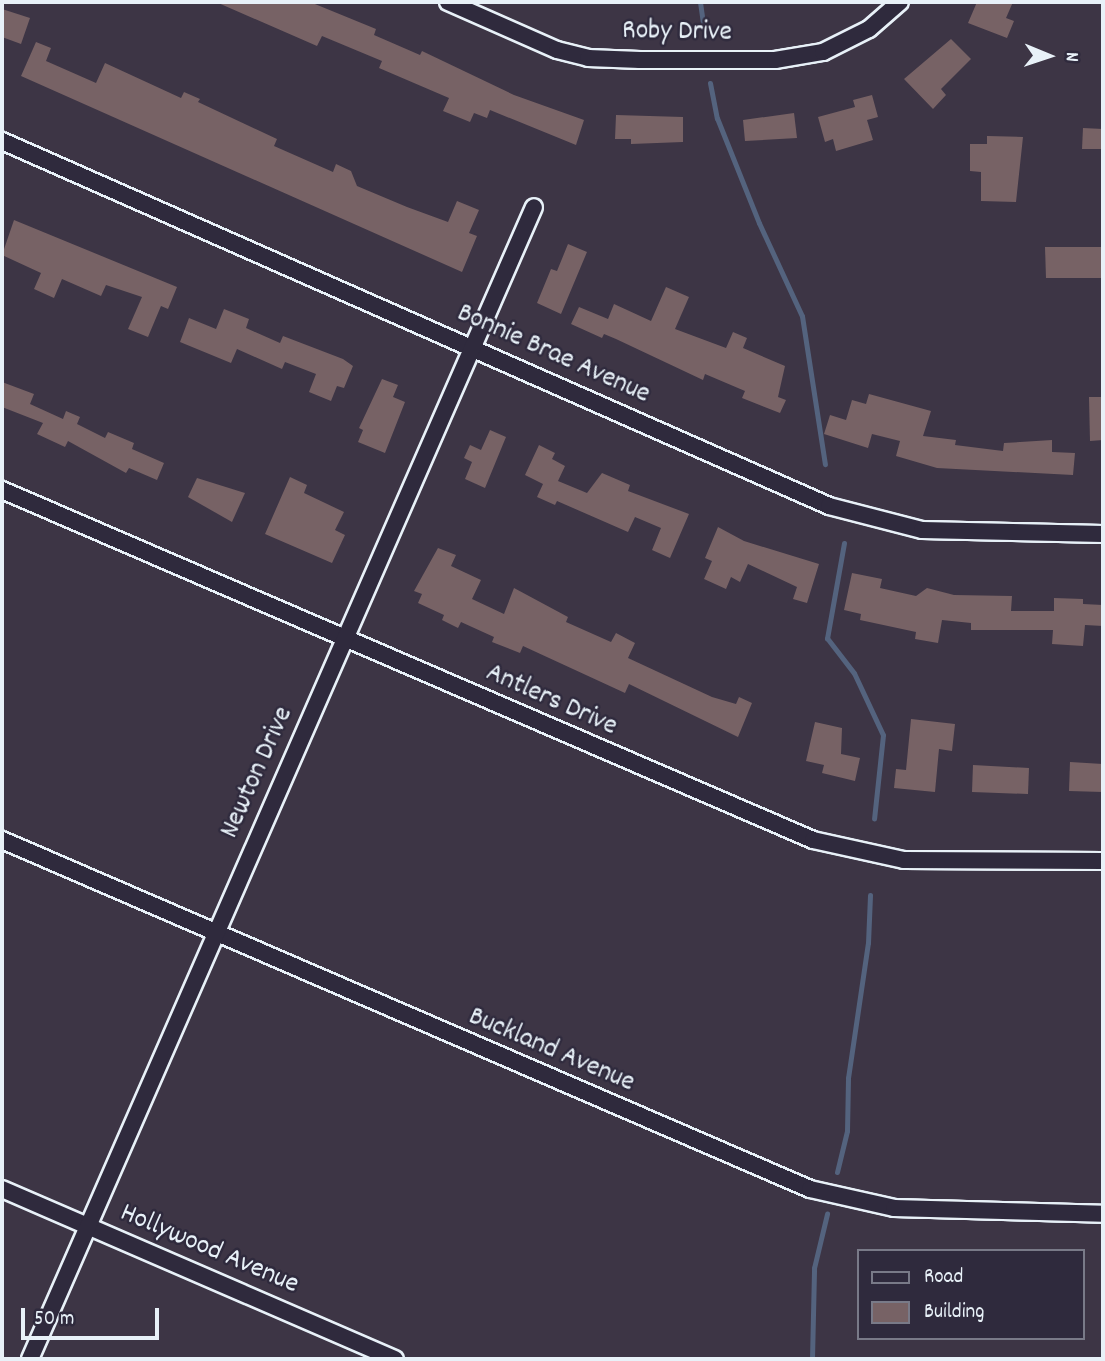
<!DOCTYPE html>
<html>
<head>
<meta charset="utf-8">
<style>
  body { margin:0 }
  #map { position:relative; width:1105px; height:1361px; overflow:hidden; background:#3d3545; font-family:Dekko,sans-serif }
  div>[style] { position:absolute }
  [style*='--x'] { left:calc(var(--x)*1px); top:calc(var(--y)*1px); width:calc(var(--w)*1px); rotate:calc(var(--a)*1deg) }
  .stream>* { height:5px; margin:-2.5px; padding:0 2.5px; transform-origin:2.5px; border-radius:2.5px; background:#54637e }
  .building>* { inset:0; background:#776265 }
  .roads { filter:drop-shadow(2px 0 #e8f1f8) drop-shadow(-2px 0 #e8f1f8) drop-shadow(0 2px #e8f1f8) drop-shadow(0 -2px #e8f1f8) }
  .street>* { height:16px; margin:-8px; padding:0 8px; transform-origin:8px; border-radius:8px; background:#2f2a3d }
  span { translate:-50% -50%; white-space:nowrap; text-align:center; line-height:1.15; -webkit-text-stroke:5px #2f2a3d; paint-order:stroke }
  .street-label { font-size:28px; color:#e8f1f8 }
  .frame { position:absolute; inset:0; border:4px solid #e8f1f8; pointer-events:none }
  .legend { position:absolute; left:857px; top:1249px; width:228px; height:91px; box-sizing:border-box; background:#2f2a3d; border:2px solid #797a88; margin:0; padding:9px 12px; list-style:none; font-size:21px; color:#e8f1f8 }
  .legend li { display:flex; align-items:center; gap:14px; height:35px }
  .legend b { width:35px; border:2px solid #797a88 }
  .north { position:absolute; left:1014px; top:21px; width:70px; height:70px; -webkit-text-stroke:5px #2f2a3d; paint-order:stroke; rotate:92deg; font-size:19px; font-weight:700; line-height:28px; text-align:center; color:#e8f1f8 }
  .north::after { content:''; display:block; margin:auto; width:24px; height:32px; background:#e8f1f8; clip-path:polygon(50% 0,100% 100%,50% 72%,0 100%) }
  .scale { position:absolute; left:21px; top:1308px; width:138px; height:32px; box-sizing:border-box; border:4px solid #e8f1f8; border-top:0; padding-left:9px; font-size:21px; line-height:24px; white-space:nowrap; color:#e8f1f8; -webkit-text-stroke:5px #2f2a3d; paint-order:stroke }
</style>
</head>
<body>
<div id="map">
  <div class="stream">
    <div style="--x:700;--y:2;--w:27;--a:82"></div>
    <div style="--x:710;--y:83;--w:36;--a:79"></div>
    <div style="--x:717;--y:118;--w:113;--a:68.2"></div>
    <div style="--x:759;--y:223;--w:102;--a:65.2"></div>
    <div style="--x:802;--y:316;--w:150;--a:81.2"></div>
    <div style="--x:844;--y:543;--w:97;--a:100.1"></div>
    <div style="--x:827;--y:638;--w:44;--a:52.4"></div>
    <div style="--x:854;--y:673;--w:68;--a:64.9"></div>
    <div style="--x:883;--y:735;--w:84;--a:96.1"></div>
    <div style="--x:837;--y:1172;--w:42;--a:-76.3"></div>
    <div style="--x:847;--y:1131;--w:53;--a:-88.9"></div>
    <div style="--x:848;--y:1078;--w:136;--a:-81.6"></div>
    <div style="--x:868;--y:943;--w:48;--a:-87.6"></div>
    <div style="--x:812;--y:1359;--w:91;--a:-88.7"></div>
    <div style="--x:814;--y:1268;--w:56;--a:-76.5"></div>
  </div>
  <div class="building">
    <div style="clip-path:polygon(216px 2px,310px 2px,376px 29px,374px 35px,420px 55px,422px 51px,514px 95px,584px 120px,576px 145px,490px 110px,487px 118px,474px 113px,470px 122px,443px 111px,449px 98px,379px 68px,382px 61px,322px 36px,317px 46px)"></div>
    <div style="clip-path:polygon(977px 2px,1013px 2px,1006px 18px,1014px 21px,1007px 38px,968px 23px)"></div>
    <div style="clip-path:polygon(2px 9px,30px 18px,21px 44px,2px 37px)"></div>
    <div style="clip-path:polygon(951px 39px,971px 59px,941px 89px,946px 95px,933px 109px,904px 79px)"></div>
    <div style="clip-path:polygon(36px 42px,51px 48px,46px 61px,96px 83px,105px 63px,181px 98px,184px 92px,200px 99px,198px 102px,277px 139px,274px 146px,333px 172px,336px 164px,351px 171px,357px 186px,407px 207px,448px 222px,457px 201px,479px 210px,469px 233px,477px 236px,462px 272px,21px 76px)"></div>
    <div style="clip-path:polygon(872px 95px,878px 117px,867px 120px,873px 140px,836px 151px,833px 139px,825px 142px,818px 117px,855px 107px,853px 100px)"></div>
    <div style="clip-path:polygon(794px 113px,797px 138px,745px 141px,743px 120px)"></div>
    <div style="clip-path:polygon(616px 115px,683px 117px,683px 142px,631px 144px,631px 139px,615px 139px)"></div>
    <div style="clip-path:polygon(1083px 128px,1103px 129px,1103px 149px,1082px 149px)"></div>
    <div style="clip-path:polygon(987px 136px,1023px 137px,1016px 202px,981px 201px,981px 172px,970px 171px,970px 144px,987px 144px)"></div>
    <div style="clip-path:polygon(14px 220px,177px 287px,168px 309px,161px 306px,148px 337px,128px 329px,142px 297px,106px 285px,101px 296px,62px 279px,54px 298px,34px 289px,41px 273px,2px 255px)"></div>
    <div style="clip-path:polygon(568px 244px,587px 252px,561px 314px,537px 303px,551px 269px,557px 271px)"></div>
    <div style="clip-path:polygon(1045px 247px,1103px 247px,1103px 278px,1046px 278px)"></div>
    <div style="clip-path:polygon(666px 287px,689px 297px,675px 329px,726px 348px,733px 332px,747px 338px,743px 348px,785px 366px,778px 397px,786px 400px,780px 413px,742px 398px,745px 391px,705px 374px,703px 380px,616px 339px,604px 334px,602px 338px,571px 324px,579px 307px,608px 319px,614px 304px,651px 321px)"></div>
    <div style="clip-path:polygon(224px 309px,249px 319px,246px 328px,280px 343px,283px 336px,343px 359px,353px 366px,344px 388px,337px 386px,331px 401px,309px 392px,316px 374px,285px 362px,282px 369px,237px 349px,231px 363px,180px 342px,189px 318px,216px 329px)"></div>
    <div style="clip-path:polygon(382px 379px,398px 385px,393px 397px,405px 402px,385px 453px,358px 442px,363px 430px,359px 428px)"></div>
    <div style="clip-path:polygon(2px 382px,34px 394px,30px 404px,63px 419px,66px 411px,80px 417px,77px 424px,105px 438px,108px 432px,134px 443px,132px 449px,164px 463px,157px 480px,129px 468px,126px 473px,68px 441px,65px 447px,37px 434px,43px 423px,2px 407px)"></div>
    <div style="clip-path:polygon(869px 394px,931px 411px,923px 436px,956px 440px,955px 445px,1003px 451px,1004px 443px,1052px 440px,1052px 452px,1075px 453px,1073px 475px,937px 468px,896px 456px,900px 441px,872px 434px,868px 448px,824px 434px,830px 415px,846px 420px,852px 400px,866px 404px)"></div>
    <div style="clip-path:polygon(1089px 397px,1103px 397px,1103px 440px,1090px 441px)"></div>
    <div style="clip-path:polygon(490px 430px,506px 437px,485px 488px,465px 479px,472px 462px,464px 458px,470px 445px,481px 450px)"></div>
    <div style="clip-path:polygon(539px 445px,555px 453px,552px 459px,565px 466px,558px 481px,587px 493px,602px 473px,630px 485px,628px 491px,689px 514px,670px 558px,652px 550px,661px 528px,635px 517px,628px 532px,557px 501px,555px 505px,537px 497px,543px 484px,525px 475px)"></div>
    <div style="clip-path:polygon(290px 477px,307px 485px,304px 493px,344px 512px,335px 530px,345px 535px,332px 563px,265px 534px)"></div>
    <div style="clip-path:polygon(197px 478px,245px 493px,232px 522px,188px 497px)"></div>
    <div style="clip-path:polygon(718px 527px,744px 541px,819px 564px,807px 603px,793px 599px,797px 587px,748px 564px,740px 582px,731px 577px,726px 589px,704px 579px,712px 561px,705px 558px)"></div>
    <div style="clip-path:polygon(438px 548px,456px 555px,451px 566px,481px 580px,472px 599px,504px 614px,514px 588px,568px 617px,566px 622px,611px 642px,616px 633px,635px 643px,628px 658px,712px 697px,736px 704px,739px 697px,752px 703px,738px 737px,629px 684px,625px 693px,523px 646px,520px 653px,492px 642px,494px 637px,461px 622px,458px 628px,442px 620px,444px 615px,418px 603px,422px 594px,414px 591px)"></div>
    <div style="clip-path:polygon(852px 573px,882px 579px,880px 588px,916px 596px,927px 588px,954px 595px,1012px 596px,1011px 611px,1054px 611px,1054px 598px,1083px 599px,1083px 604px,1103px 605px,1103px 626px,1085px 625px,1083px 646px,1052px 644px,1053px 630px,971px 630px,971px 623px,942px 620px,938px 643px,915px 639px,916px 632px,860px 620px,861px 614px,844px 610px)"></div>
    <div style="clip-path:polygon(911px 719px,955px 724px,952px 751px,939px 749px,935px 792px,894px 788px,896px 769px,906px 770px)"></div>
    <div style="clip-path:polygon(815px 722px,842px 728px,841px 754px,860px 758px,855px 781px,822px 773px,824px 765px,806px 761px)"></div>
    <div style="clip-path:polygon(1070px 762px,1103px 764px,1103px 792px,1069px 791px)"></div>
    <div style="clip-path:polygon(973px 765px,1029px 768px,1028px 794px,972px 792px)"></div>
  </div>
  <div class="roads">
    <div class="street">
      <div style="--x:448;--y:2;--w:119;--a:23.8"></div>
      <div style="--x:557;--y:50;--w:32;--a:14"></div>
      <div style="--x:588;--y:58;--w:52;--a:2.2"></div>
      <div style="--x:640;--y:60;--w:135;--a:0"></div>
      <div style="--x:775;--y:60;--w:49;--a:-9.5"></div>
      <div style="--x:823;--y:52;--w:51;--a:-26.6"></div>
      <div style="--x:869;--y:29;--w:41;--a:-41.1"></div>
      <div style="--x:2;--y:141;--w:904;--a:23.81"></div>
      <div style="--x:829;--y:506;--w:96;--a:14.5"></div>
      <div style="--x:922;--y:530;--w:181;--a:1.3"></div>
      <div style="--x:2;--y:490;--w:883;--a:23.34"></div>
      <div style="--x:813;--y:840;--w:93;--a:12.4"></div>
      <div style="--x:904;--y:860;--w:199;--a:0.3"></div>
      <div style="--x:2;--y:840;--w:880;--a:23.36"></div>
      <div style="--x:810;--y:1189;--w:86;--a:12.7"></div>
      <div style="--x:894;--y:1208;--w:209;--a:1.6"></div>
      <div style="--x:2;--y:1189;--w:428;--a:23.4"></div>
      <div style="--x:30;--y:1359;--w:1257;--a:-66.37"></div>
    </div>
  </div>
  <div class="street-label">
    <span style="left:677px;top:33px;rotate:1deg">Roby Drive</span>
    <span style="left:553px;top:355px;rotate:24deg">Bonnie Brae Avenue</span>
    <span style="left:551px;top:701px;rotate:24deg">Antlers Drive</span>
    <span style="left:258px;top:773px;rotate:-66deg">Newton Drive</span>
    <span style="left:551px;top:1051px;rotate:23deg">Buckland Avenue</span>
    <span style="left:209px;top:1250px;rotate:23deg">Hollywood Avenue</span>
  </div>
  <div class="frame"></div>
  <ul class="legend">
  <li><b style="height:9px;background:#2f2a3d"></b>Road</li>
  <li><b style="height:19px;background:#776265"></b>Building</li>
  </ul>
  <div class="north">N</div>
  <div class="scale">50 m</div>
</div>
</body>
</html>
